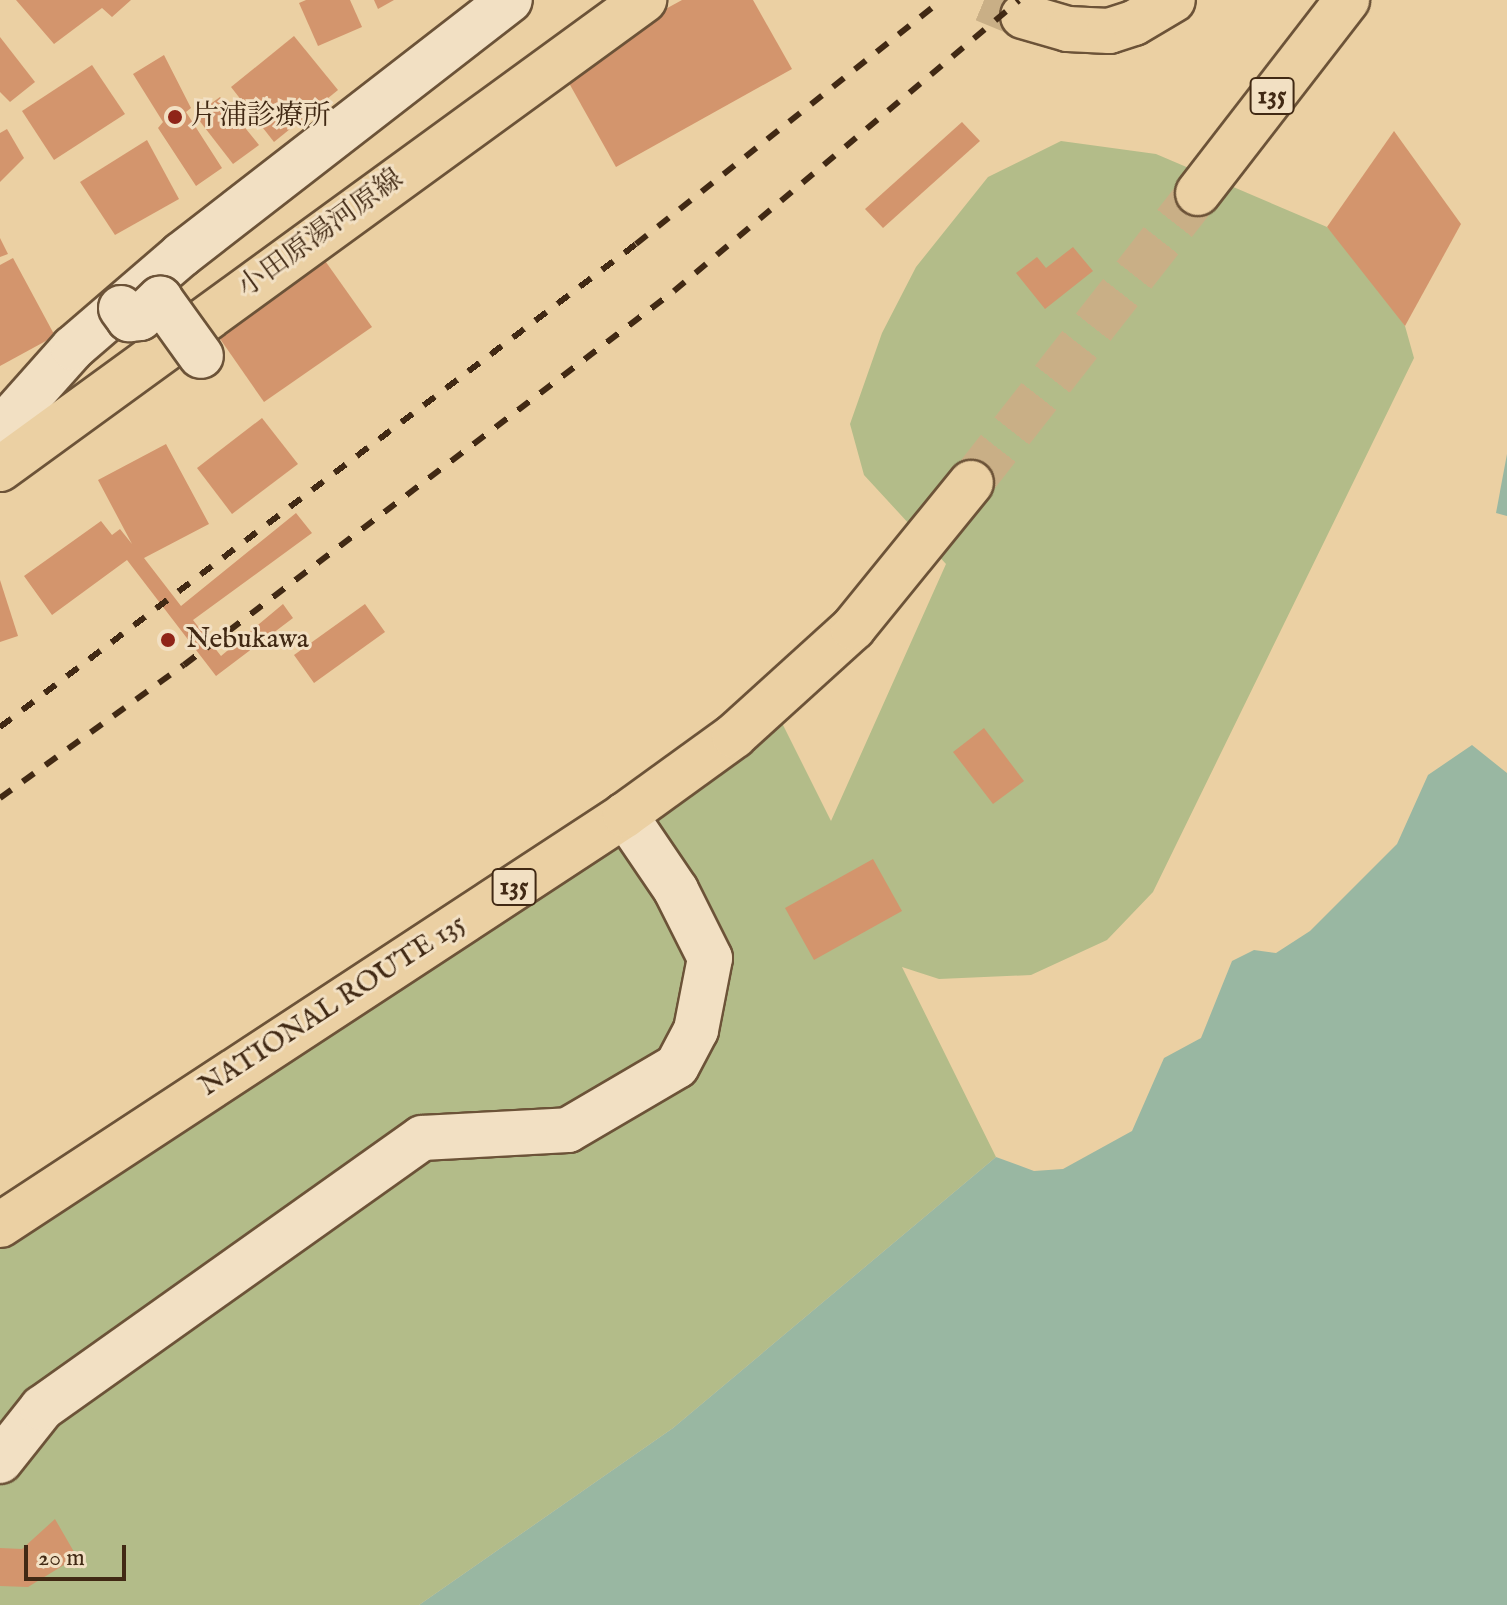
<!DOCTYPE html>
<html>
<head>
<meta charset="utf-8">
<style>
  body { margin:0 }
  #map { position:relative; width:1507px; height:1605px; overflow:hidden; background:#ebd0a3; font-family:"IM FELL English","Noto Serif JP",serif }
  div>[style] { position:absolute }
  [style*='--x'] { left:calc(var(--x)*1px); top:calc(var(--y)*1px); width:calc(var(--w)*1px); rotate:calc(var(--a)*1deg) }
  .green>* { inset:0; background:#b3bc89 }
  .water>* { inset:0; background:#99b7a2 }
  .building>* { inset:0; background:#d3956d }
  .major-tunnel>* { height:44px; margin-top:-22px; transform-origin:0; background:repeating-linear-gradient(90deg,#c9af86 0 44px,transparent 0 66px) }
  .highway-tunnel>* { height:44px; margin-top:-22px; transform-origin:0; background:repeating-linear-gradient(90deg,#c9af86 0 44px,transparent 0 66px) }
  .roads { filter:drop-shadow(2px 0 #6c5338) drop-shadow(-2px 0 #6c5338) drop-shadow(0 2px #6c5338) drop-shadow(0 -2px #6c5338) }
  .minor>* { height:44px; margin:-22px; padding:0 22px; transform-origin:22px; border-radius:22px; background:#f2e0c3 }
  .major>* { height:44px; margin:-22px; padding:0 22px; transform-origin:22px; border-radius:22px; background:#ebd0a3 }
  .highway>* { height:44px; margin:-22px; padding:0 22px; transform-origin:22px; border-radius:22px; background:#ebd0a3 }
  .rail>* { height:6px; margin-top:-3px; transform-origin:0; background:repeating-linear-gradient(90deg,#412914 0 14px,transparent 0 28px) }
  .bridges { filter:drop-shadow(2px 0 #6c5338) drop-shadow(-2px 0 #6c5338) drop-shadow(0 2px #6c5338) drop-shadow(0 -2px #6c5338) }
  .minor-bridge>* { height:44px; margin:-22px; padding:0 22px; transform-origin:22px; border-radius:22px; background:#f2e0c3 }
  .dots>* { width:22px; height:22px; translate:-50% -50%; box-sizing:border-box; border:4px solid #f2e0c3; border-radius:50% }
  span { translate:-50% -50%; white-space:nowrap; text-align:center; line-height:1.15; -webkit-text-stroke:6px #f2e0c3; paint-order:stroke }
  .shield-label span { padding:2px 6px; background:#f2e0c3; border:2px solid; border-radius:6px; -webkit-text-stroke-width:0 }
  .shield-label { font-size:26px; color:#412914; font-weight:700 }
  .poi-label { font-size:28px; color:#412914 }
  .left { translate:0 -50%; text-align:left }
  .street-label { font-size:28px; color:#412914 }
  .scale { position:absolute; left:24px; top:1545px; width:102px; height:36px; box-sizing:border-box; border:4px solid #412914; border-top:0; padding-left:10px; font-size:24px; line-height:28px; white-space:nowrap; color:#412914; -webkit-text-stroke:6px #f2e0c3; paint-order:stroke }
</style>
</head>
<body>
<div id="map">
  <div class="green">
    <div style="clip-path:polygon(1061px 141px,1156px 154px,1327px 227px,1381px 287px,1405px 326px,1414px 358px,1153px 892px,1107px 940px,1031px 975px,939px 979px,902px 967px,996px 1157px,673px 1428px,419px 1605px,0 1605px,0 1236px,772px 703px,831px 821px,946px 564px,864px 475px,850px 424px,882px 333px,916px 267px,988px 177px)"></div>
  </div>
  <div class="water">
    <div style="clip-path:polygon(1507px 454px,1507px 516px,1496px 513px)"></div>
    <div style="clip-path:polygon(1472px 745px,1507px 773px,1507px 1605px,419px 1605px,673px 1428px,996px 1157px,1034px 1171px,1063px 1169px,1132px 1131px,1164px 1058px,1201px 1038px,1232px 961px,1254px 950px,1276px 953px,1310px 931px,1397px 844px,1428px 775px)"></div>
  </div>
  <div class="building">
    <div style="clip-path:polygon(16px 0,131px 0,112px 17px,102px 8px,54px 44px)"></div>
    <div style="clip-path:polygon(306px 0,350px 0,362px 27px,318px 46px,299px 3px)"></div>
    <div style="clip-path:polygon(374px 0,394px 0,378px 9px)"></div>
    <div style="clip-path:polygon(682px 0,753px 0,792px 69px,616px 167px,560px 67px)"></div>
    <div style="clip-path:polygon(294px 36px,338px 90px,274px 142px,231px 87px)"></div>
    <div style="clip-path:polygon(0 37px,35px 82px,10px 102px,0 92px)"></div>
    <div style="clip-path:polygon(164px 55px,191px 108px,186px 112px,222px 168px,196px 186px,158px 128px,163px 122px,133px 74px)"></div>
    <div style="clip-path:polygon(92px 65px,125px 114px,54px 160px,22px 111px)"></div>
    <div style="clip-path:polygon(220px 97px,259px 145px,233px 164px,195px 115px)"></div>
    <div style="clip-path:polygon(962px 122px,980px 141px,883px 228px,865px 209px)"></div>
    <div style="clip-path:polygon(7px 129px,24px 158px,0 182px,0 133px)"></div>
    <div style="clip-path:polygon(1394px 131px,1461px 224px,1405px 326px,1327px 227px)"></div>
    <div style="clip-path:polygon(147px 140px,179px 199px,115px 235px,80px 182px)"></div>
    <div style="clip-path:polygon(0 238px,8px 254px,0 257px)"></div>
    <div style="clip-path:polygon(1073px 247px,1093px 271px,1045px 309px,1016px 273px,1037px 257px,1046px 268px)"></div>
    <div style="clip-path:polygon(316px 248px,372px 327px,264px 402px,209px 323px)"></div>
    <div style="clip-path:polygon(13px 258px,55px 336px,0 366px,0 265px)"></div>
    <div style="clip-path:polygon(262px 418px,298px 464px,232px 514px,197px 468px)"></div>
    <div style="clip-path:polygon(166px 444px,209px 524px,144px 558px,181px 606px,296px 513px,312px 533px,193px 620px,221px 656px,283px 604px,293px 618px,216px 676px,127px 560px,52px 615px,24px 576px,101px 521px,112px 535px,120px 529px,132px 544px,98px 480px)"></div>
    <div style="clip-path:polygon(0 580px,18px 636px,0 642px)"></div>
    <div style="clip-path:polygon(365px 604px,385px 632px,314px 683px,294px 655px)"></div>
    <div style="clip-path:polygon(984px 728px,1024px 781px,993px 804px,953px 752px)"></div>
    <div style="clip-path:polygon(873px 859px,902px 911px,814px 960px,785px 908px)"></div>
    <div style="clip-path:polygon(55px 1519px,77px 1557px,28px 1587px,0 1586px,0 1548px,22px 1549px)"></div>
  </div>
  <div class="major-tunnel">
    <div style="--x:984;--y:0;--w:42;--a:22.3"></div>
  </div>
  <div class="highway-tunnel">
    <div style="--x:971;--y:483;--w:368;--a:-51.9"></div>
  </div>
  <div class="roads">
    <div class="minor">
      <div style="--x:0;--y:430;--w:110;--a:-48.3"></div>
      <div style="--x:73;--y:348;--w:143;--a:-40.7"></div>
      <div style="--x:181;--y:255;--w:416;--a:-37.8"></div>
      <div style="--x:0;--y:1461;--w:68;--a:-51.6"></div>
      <div style="--x:42;--y:1408;--w:466;--a:-35.4"></div>
      <div style="--x:422;--y:1138;--w:146;--a:-3.1"></div>
      <div style="--x:568;--y:1130;--w:126;--a:-30.4"></div>
      <div style="--x:677;--y:1066;--w:41;--a:-62.2"></div>
      <div style="--x:696;--y:1030;--w:73;--a:-79"></div>
      <div style="--x:710;--y:958;--w:76;--a:-116.6"></div>
      <div style="--x:676;--y:890;--w:91;--a:-124.2"></div>
    </div>
    <div class="major">
      <div style="--x:1023;--y:16;--w:47;--a:16.1"></div>
      <div style="--x:1068;--y:29;--w:41;--a:2.8"></div>
      <div style="--x:1109;--y:31;--w:26;--a:-18"></div>
      <div style="--x:1134;--y:23;--w:45;--a:-30.5"></div>
      <div style="--x:0;--y:469;--w:797;--a:-36.06"></div>
    </div>
    <div class="highway">
      <div style="--x:1198;--y:193;--w:244;--a:-52.3"></div>
      <div style="--x:0;--y:1225;--w:747;--a:-33.26"></div>
      <div style="--x:625;--y:815;--w:135;--a:-35.9"></div>
      <div style="--x:734;--y:736;--w:161;--a:-42.2"></div>
      <div style="--x:853;--y:628;--w:187;--a:-50.9"></div>
    </div>
  </div>
  <div class="rail">
    <div style="--x:0;--y:727;--w:799;--a:-37.21"></div>
    <div style="--x:636;--y:244;--w:391;--a:-38.6"></div>
    <div style="--x:0;--y:798;--w:227;--a:-35.9"></div>
    <div style="--x:184;--y:665;--w:616;--a:-37.35"></div>
    <div style="--x:674;--y:291;--w:451;--a:-40.1"></div>
  </div>
  <div class="bridges">
    <div class="minor-bridge">
      <div style="--x:121;--y:308;--w:14;--a:54"></div>
      <div style="--x:129;--y:319;--w:11;--a:-5"></div>
      <div style="--x:140;--y:318;--w:28;--a:-44"></div>
      <div style="--x:160;--y:299;--w:70;--a:54.3"></div>
    </div>
  </div>
  <div class="dots">
    <div style="left:175px;top:117px;background:#8f2418"></div>
    <div style="left:168px;top:640px;background:#8f2418"></div>
  </div>
  <div class="shield-label">
    <span style="left:1272px;top:96px">135</span>
    <span style="left:514px;top:887px">135</span>
  </div>
  <div class="poi-label">
    <span class="left" style="left:191px;top:117px">片浦診療所</span>
    <span class="left" style="left:186px;top:640px">Nebukawa</span>
  </div>
  <div class="street-label">
    <span style="left:321px;top:234px;rotate:-36deg">小田原湯河原線</span>
    <span style="left:333px;top:1006px;rotate:-33deg">NATIONAL ROUTE 135</span>
  </div>
  <div class="scale">20 m</div>
</div>
</body>
</html>
